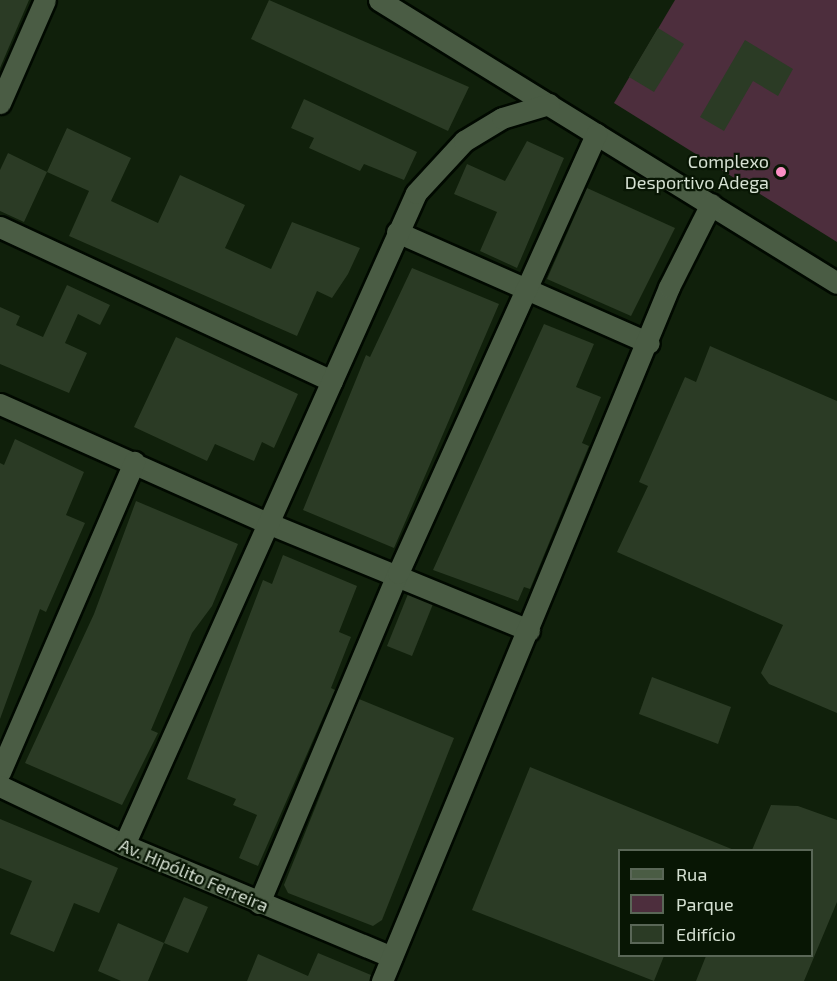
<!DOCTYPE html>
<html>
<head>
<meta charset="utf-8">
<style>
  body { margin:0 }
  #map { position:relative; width:837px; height:981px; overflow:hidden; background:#10200b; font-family:"Exo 2",sans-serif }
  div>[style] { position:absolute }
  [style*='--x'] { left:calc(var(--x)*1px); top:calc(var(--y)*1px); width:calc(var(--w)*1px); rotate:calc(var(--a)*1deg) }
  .green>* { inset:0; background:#4d2e3d }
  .building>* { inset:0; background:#2b3b25 }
  .roads { filter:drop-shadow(2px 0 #010900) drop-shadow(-2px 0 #010900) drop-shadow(0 2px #010900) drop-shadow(0 -2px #010900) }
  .minor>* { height:21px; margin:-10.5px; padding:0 10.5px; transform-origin:10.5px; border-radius:10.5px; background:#4a5c44 }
  .dots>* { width:16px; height:16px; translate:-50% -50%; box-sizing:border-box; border:3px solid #081604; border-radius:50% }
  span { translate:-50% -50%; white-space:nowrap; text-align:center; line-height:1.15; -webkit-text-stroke:4.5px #081604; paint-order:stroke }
  .poi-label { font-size:18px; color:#d6e1d3 }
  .right { translate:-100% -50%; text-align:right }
  .street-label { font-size:18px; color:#d6e1d3 }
  .legend { position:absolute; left:618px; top:849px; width:195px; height:108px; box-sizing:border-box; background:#081604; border:2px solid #5a6757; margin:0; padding:8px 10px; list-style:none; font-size:18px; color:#d6e1d3 }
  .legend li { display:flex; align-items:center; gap:12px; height:30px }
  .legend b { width:30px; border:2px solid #5a6757 }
</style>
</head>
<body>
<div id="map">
  <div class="green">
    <div style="clip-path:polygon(675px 0,837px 0,837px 242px,614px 103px)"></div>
  </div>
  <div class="building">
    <div style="clip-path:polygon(0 0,29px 0,0 68px)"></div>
    <div style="clip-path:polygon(269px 0,469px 87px,448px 131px,251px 39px)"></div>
    <div style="clip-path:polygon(658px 28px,684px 44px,654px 92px,629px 77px)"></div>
    <div style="clip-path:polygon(745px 40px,793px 69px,778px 96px,753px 81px,724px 131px,700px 117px)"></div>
    <div style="clip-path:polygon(304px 99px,417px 152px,404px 180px,364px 164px,360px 171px,309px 148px,314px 138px,291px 128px)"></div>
    <div style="clip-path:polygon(67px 128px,131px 158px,111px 201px,158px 223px,180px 175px,245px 205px,225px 248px,271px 269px,292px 222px,360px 248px,348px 274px,332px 298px,317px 291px,297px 336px,69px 236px,89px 191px,47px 172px,24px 222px,0 211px,0 170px,8px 153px,47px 172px)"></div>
    <div style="clip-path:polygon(527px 141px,564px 158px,517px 268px,480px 251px,497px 212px,454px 194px,467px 164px,505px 181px)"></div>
    <div style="clip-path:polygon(587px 188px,675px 228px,631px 316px,547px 279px)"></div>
    <div style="clip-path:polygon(412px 268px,499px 304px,394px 548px,303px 510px,366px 355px,370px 357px)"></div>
    <div style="clip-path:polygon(67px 285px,110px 305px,100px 325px,78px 314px,65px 343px,87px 353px,69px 393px,0 364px,0 307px,20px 316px,16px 325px,43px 337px)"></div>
    <div style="clip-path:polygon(544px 324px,594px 344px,576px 387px,601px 397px,582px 443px,589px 446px,530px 589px,524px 587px,518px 601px,433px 570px)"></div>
    <div style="clip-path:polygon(176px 337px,298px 394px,274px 448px,262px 442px,254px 461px,215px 444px,207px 461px,134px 427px)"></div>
    <div style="clip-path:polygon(710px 346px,837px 401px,837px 713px,769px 684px,761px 673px,783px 625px,617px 552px,648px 486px,639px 482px,685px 377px,696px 382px)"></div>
    <div style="clip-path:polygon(15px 439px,84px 472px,66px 515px,85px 523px,46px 612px,40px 609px,0 719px,0 463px,4px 465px)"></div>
    <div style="clip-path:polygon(136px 501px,238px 544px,212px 606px,192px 633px,151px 730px,158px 733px,122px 805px,25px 763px,94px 614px)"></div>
    <div style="clip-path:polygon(283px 555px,357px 586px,339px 632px,351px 637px,331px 688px,335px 690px,258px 866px,239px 858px,257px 815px,233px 805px,236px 799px,187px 779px,263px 580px,272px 584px)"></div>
    <div style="clip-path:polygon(408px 594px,433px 604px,412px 656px,387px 646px)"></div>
    <div style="clip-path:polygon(652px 677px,731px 707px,718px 744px,639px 714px)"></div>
    <div style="clip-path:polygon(359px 699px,454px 738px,382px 920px,373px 926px,288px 893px,284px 885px)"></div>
    <div style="clip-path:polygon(530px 767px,734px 850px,620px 850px,620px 956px,664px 956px,654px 981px,472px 910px)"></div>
    <div style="clip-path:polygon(771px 805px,798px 806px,837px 820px,837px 902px,804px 981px,696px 981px,706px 956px,812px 956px,812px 850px,752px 850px)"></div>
    <div style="clip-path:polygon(0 819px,118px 868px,99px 913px,74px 903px,54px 952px,10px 934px,32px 881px,0 868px)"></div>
    <div style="clip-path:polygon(184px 897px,208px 907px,188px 953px,164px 943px,148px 981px,121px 981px,98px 971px,118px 923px,164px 943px)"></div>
    <div style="clip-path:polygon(318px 953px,371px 975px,369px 981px,247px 981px,258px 954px,308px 976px)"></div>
  </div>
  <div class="roads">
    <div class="minor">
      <div style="--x:379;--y:0;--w:538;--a:31.71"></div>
      <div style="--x:0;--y:103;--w:112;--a:-66.4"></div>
      <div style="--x:0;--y:227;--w:366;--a:24.9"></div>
      <div style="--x:397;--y:232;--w:275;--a:23.8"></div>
      <div style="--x:0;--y:404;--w:295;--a:24"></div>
      <div style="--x:270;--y:524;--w:280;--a:22.3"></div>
      <div style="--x:0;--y:772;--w:338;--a:-66.6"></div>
      <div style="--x:0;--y:786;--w:137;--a:25.4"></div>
      <div style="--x:124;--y:845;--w:290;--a:22.7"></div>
      <div style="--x:124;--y:845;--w:714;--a:-65.87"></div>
      <div style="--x:416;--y:193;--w:71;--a:-47.3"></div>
      <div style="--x:464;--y:141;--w:44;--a:-31.2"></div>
      <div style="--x:502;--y:118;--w:49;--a:-16.6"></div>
      <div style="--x:259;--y:903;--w:358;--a:-67.2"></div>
      <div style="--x:398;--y:573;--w:482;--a:-65.7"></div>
      <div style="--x:382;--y:981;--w:751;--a:-67.53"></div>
      <div style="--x:669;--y:287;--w:93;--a:-63.2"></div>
    </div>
  </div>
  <div class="dots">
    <div style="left:781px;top:172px;background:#fb8fc4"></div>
  </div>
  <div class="poi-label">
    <span class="right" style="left:769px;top:172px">Complexo<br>Desportivo Adega</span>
  </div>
  <div class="street-label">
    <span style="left:194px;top:875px;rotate:23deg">Av. Hipólito Ferreira</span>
  </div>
  <ul class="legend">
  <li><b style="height:8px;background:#4a5c44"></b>Rua</li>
  <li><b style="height:16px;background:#4d2e3d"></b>Parque</li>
  <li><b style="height:16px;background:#2b3b25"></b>Edifício</li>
  </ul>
</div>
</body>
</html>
